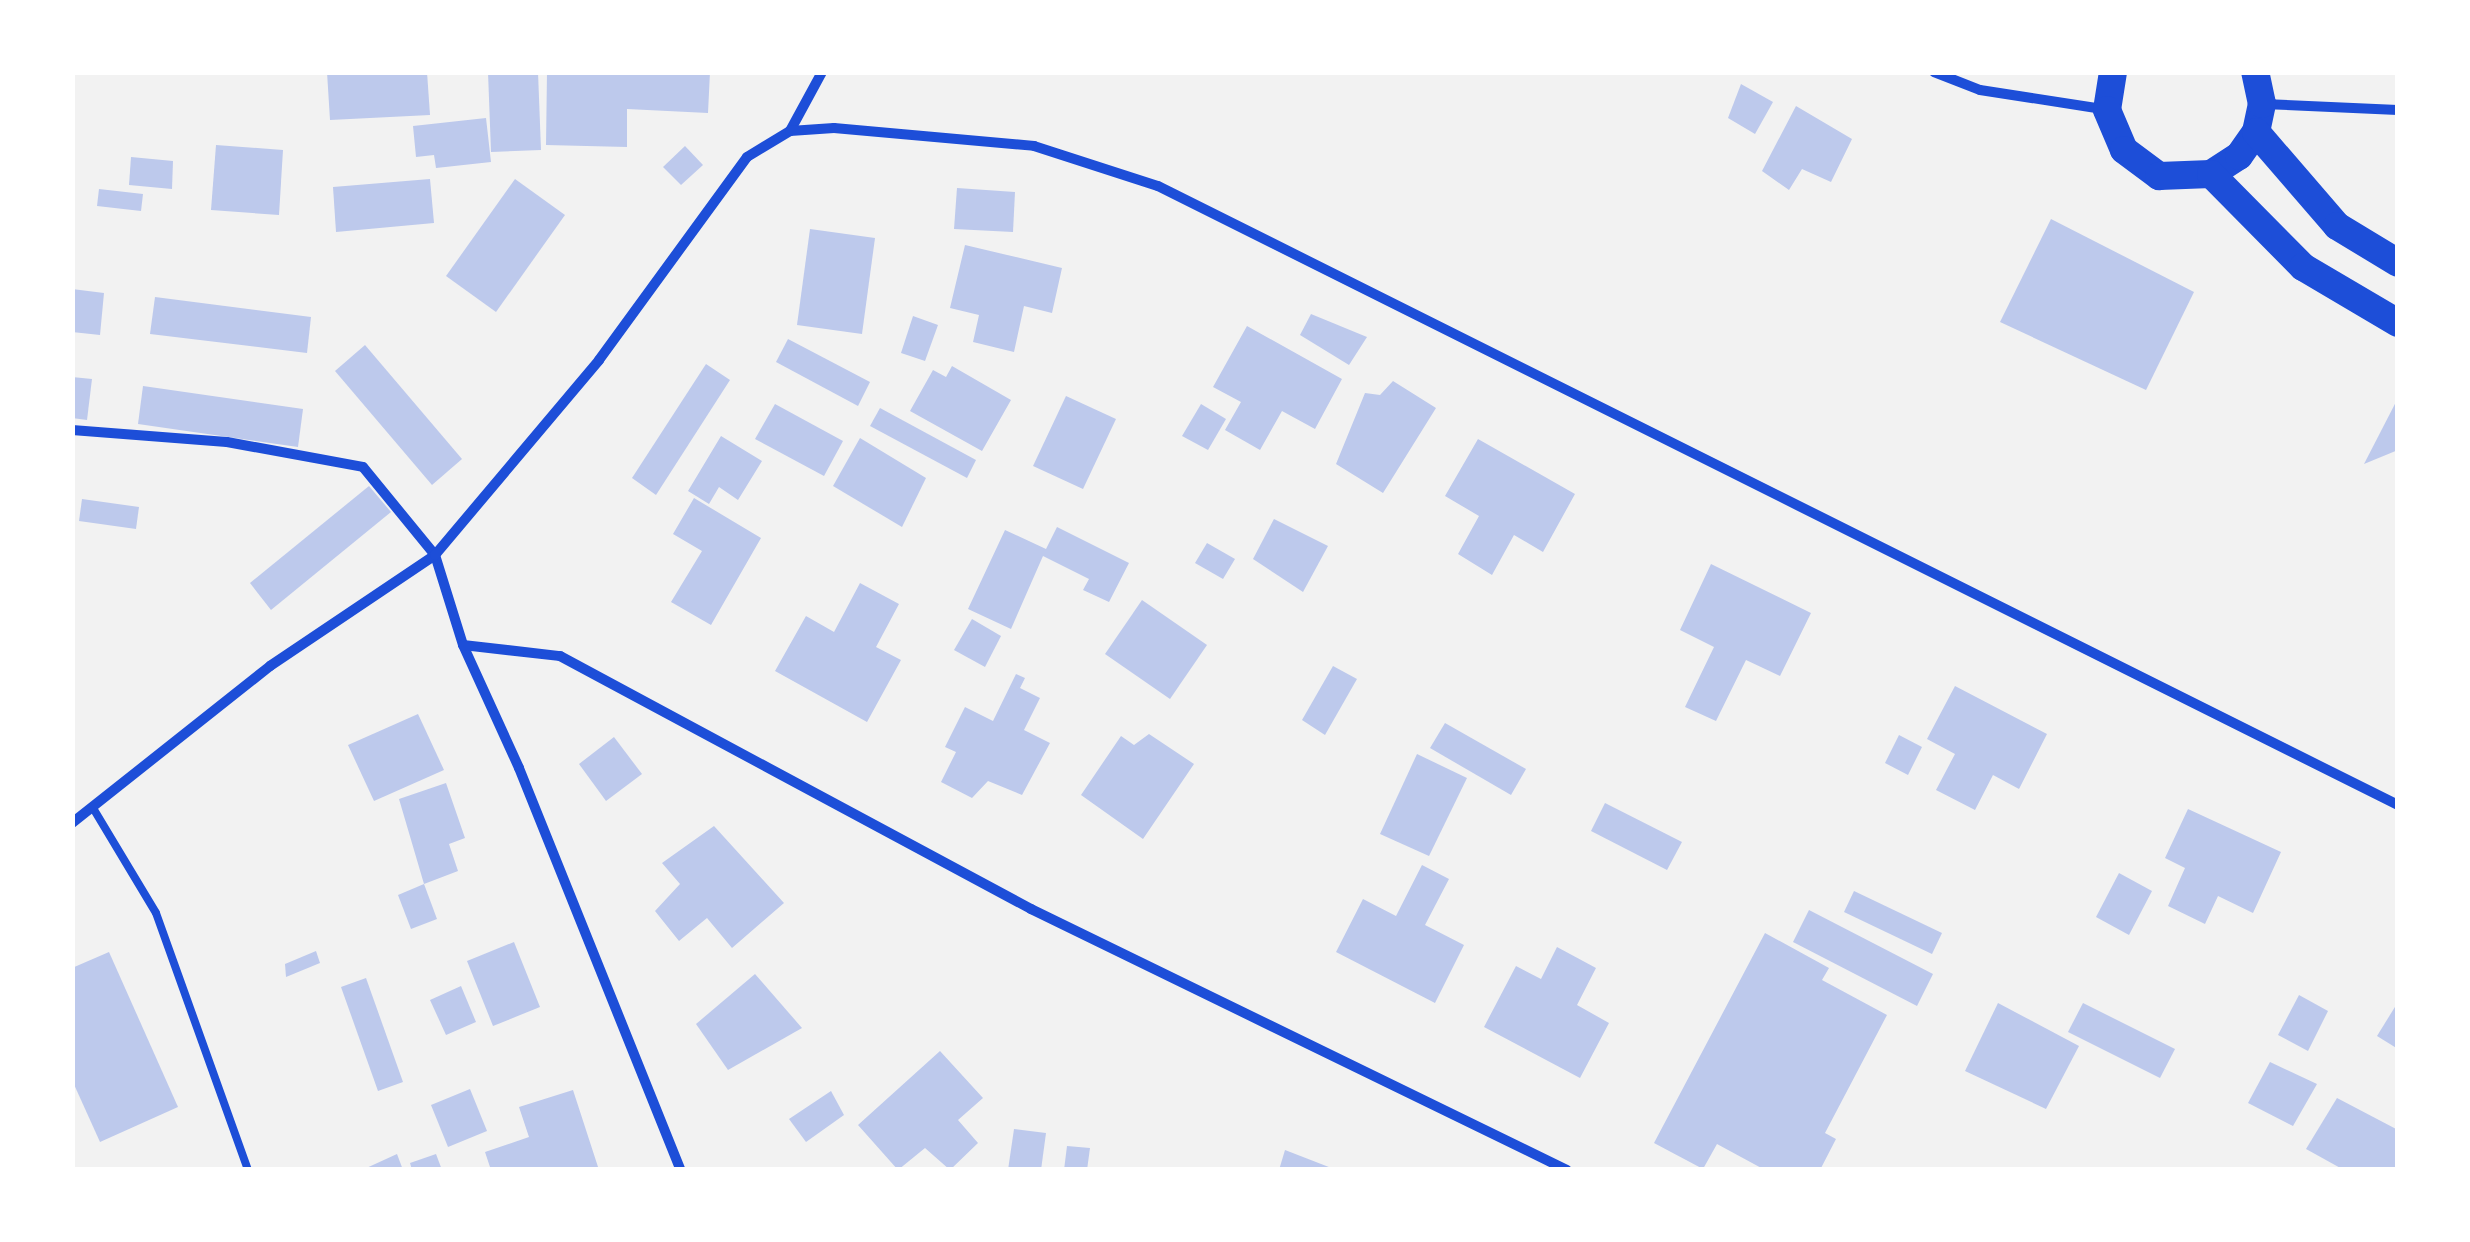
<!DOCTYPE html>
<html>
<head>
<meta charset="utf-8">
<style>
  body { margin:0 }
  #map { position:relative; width:2470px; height:1242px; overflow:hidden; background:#f2f2f2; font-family:"Nunito Sans",sans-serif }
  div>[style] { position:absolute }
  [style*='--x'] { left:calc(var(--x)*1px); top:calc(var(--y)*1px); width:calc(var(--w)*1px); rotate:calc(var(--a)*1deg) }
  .building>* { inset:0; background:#bdc9ec }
  .service>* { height:8px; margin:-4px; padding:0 4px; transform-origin:4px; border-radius:4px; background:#1d4ed8 }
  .minor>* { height:10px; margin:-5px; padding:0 5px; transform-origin:5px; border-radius:5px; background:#1d4ed8 }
  .trunk>* { height:28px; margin:-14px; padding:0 14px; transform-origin:14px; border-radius:14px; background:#1d4ed8 }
  span { translate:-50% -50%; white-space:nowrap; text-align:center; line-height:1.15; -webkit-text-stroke:10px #fff; paint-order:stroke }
  .frame { position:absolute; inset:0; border:75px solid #fff; pointer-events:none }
</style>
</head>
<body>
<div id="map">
  <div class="building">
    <div style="clip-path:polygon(327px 72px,427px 72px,430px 115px,330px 120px)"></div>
    <div style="clip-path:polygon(488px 72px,538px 72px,541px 150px,491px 152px)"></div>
    <div style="clip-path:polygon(547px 72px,710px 72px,708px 113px,627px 109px,627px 147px,546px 145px)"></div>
    <div style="clip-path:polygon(1741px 84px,1773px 102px,1755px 134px,1728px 118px)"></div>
    <div style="clip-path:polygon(1796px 106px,1852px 139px,1831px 182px,1802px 169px,1789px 190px,1762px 171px)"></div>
    <div style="clip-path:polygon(486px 118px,491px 162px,436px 168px,434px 155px,416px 157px,413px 126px)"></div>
    <div style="clip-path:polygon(216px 145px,283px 150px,279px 215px,211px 210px)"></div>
    <div style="clip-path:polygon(685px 146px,703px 165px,681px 185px,663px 167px)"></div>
    <div style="clip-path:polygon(131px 157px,173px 161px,172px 189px,129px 185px)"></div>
    <div style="clip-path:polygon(430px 179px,434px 223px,336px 232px,333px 187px)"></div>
    <div style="clip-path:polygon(515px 179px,565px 215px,496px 312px,446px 276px)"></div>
    <div style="clip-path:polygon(957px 188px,1015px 192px,1013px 232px,954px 229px)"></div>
    <div style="clip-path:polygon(99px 189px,143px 194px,141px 211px,97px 206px)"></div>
    <div style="clip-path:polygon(2051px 219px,2194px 292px,2146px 390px,2000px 322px)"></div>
    <div style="clip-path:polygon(810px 229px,875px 238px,862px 334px,797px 325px)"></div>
    <div style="clip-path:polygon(965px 245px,1062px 268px,1052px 313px,1024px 306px,1014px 352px,973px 342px,979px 315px,950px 308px)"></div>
    <div style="clip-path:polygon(72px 289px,104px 293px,100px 335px,72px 332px)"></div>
    <div style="clip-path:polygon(155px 297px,311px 317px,307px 353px,150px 334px)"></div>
    <div style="clip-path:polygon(1311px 314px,1367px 337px,1349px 365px,1300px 335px)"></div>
    <div style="clip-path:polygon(913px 316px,938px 325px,925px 361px,901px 353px)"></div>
    <div style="clip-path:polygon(1247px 326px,1342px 379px,1315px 429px,1282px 411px,1260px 450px,1225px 430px,1241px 402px,1213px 387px)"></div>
    <div style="clip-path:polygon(788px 339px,870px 382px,858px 406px,776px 362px)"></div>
    <div style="clip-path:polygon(365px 345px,462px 459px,432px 485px,335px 371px)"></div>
    <div style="clip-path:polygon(706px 364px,730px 380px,656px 495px,632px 478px)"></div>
    <div style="clip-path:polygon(952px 366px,1011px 400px,982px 451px,910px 411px,933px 370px,946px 377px)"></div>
    <div style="clip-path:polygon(72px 377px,92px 379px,87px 420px,72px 418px)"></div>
    <div style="clip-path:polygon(1393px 381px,1436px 408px,1383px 493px,1336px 464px,1365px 393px,1380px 395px)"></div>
    <div style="clip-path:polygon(143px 386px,303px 409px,298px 447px,138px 424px)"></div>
    <div style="clip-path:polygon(1066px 396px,1116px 419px,1083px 489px,1033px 466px)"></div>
    <div style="clip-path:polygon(2398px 398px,2398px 450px,2364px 464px)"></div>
    <div style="clip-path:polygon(775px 404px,843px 441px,824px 476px,755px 439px)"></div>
    <div style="clip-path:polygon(1201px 404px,1226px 419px,1208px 450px,1182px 436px)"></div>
    <div style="clip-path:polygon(880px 408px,976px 460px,967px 478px,870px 426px)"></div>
    <div style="clip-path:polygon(721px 436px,762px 461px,738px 500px,719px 487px,709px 504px,688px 491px)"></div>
    <div style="clip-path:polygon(860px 438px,926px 478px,902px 527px,833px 486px)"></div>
    <div style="clip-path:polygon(1478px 439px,1575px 494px,1543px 552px,1514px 535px,1492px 575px,1458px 554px,1479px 516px,1445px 496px)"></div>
    <div style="clip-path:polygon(369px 486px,391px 512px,271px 610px,250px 583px)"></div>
    <div style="clip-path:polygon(694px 498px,761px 538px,711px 625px,671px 602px,702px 551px,673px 534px)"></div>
    <div style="clip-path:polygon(82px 499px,139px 507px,136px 529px,79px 521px)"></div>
    <div style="clip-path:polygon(1274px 519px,1328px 546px,1303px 592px,1253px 559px)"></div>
    <div style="clip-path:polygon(1057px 527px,1129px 563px,1109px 602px,1083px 590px,1089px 579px,1043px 556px,1011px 629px,968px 609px,1005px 530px,1046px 549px)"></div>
    <div style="clip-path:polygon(1207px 543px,1235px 559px,1223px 579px,1195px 563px)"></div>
    <div style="clip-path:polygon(1711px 564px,1811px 613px,1780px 676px,1746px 660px,1716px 721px,1685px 707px,1714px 647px,1680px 630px)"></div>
    <div style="clip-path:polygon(860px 583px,899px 604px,876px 647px,901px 660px,867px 722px,775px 671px,806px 616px,834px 632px)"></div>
    <div style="clip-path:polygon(1142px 600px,1207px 645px,1170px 699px,1105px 654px)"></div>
    <div style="clip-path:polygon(972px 619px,1001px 636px,985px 667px,954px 650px)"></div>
    <div style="clip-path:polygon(1333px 666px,1357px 679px,1325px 735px,1302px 720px)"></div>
    <div style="clip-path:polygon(1016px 674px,1025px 678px,1020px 688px,1040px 698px,1024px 730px,1050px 743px,1022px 795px,988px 781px,972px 798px,941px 782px,956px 752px,945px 747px,965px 707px,993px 721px)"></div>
    <div style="clip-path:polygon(1955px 686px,2047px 734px,2019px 789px,1993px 775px,1975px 810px,1936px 790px,1955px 754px,1927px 739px)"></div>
    <div style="clip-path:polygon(418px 714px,444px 770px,374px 801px,348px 745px)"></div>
    <div style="clip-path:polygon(1445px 723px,1526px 769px,1511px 795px,1430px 748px)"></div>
    <div style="clip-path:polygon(1149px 734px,1194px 764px,1143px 839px,1081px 795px,1121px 736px,1134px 745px)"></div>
    <div style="clip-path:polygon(1899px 735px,1922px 747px,1908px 775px,1885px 763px)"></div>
    <div style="clip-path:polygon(614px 737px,642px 774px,606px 801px,579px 764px)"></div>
    <div style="clip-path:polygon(1417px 754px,1467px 778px,1429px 856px,1380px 834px)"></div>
    <div style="clip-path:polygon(446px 783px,465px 838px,449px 844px,458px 871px,424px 884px,399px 799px)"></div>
    <div style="clip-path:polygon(1605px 803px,1682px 842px,1667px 870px,1591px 831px)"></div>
    <div style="clip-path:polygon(2188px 809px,2281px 852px,2253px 913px,2218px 896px,2205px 924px,2168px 906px,2185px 868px,2165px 858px)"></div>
    <div style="clip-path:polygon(714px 826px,784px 903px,732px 948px,707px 918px,679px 941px,655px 911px,680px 884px,662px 863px)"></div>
    <div style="clip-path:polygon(1422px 865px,1449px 879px,1425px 925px,1464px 945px,1435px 1003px,1336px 952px,1363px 899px,1396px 916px)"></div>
    <div style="clip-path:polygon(2119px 873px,2152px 891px,2129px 935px,2096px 917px)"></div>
    <div style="clip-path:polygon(424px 884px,437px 919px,411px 929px,398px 895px)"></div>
    <div style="clip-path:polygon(1854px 891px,1942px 933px,1932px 954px,1844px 912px)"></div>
    <div style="clip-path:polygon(1809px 910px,1933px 974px,1917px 1006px,1793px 942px)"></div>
    <div style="clip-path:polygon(1765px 933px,1829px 968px,1822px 980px,1887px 1015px,1825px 1133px,1836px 1139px,1820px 1170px,1765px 1170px,1717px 1144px,1703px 1169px,1654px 1143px)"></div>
    <div style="clip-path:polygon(514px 942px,540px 1007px,493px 1026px,467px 961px)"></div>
    <div style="clip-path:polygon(1557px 947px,1596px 968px,1577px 1005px,1609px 1023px,1580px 1078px,1484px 1027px,1516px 966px,1541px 979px)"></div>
    <div style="clip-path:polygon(316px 951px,320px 963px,286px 977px,285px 964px)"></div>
    <div style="clip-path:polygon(109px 952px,178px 1107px,100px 1142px,72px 1080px,72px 968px)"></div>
    <div style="clip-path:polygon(755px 974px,802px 1028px,728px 1070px,696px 1024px)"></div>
    <div style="clip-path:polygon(366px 978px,403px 1082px,378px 1091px,341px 987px)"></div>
    <div style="clip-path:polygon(461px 986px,476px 1022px,446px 1035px,430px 1000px)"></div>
    <div style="clip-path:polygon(2299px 995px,2328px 1011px,2308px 1051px,2278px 1035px)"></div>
    <div style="clip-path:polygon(2398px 1002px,2398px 1049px,2377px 1036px)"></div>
    <div style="clip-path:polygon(1998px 1003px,2079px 1046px,2046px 1109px,1965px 1071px)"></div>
    <div style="clip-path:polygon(2083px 1003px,2175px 1049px,2160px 1078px,2068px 1032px)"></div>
    <div style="clip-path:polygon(940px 1051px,983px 1098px,958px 1120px,978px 1143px,950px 1170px,925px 1148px,898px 1170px,858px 1125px)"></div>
    <div style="clip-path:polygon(2270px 1062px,2317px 1084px,2293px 1126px,2248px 1103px)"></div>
    <div style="clip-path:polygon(470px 1089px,487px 1131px,448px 1147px,431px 1105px)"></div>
    <div style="clip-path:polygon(573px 1090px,599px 1170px,491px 1170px,485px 1152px,529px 1137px,519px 1107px)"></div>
    <div style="clip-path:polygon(831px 1091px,844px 1115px,806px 1142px,789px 1119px)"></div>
    <div style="clip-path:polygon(2337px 1098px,2398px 1130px,2398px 1170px,2344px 1170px,2306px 1149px)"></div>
    <div style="clip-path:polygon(1014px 1129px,1046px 1133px,1041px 1170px,1008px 1170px)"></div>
    <div style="clip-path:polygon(1067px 1146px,1090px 1148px,1087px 1170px,1064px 1170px)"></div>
    <div style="clip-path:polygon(1285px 1150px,1334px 1169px,1334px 1170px,1279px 1170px)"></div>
    <div style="clip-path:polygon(397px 1154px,403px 1170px,362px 1170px)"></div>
    <div style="clip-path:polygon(436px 1154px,442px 1170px,412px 1170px,410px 1163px)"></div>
  </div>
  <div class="service">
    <div style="--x:93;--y:808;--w:122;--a:59"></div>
    <div style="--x:156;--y:913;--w:273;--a:70.3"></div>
  </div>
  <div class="minor">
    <div style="--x:1934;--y:72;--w:49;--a:21.4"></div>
    <div style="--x:1980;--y:90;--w:124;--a:8.8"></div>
    <div style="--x:2263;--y:104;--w:135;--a:2.5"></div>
    <div style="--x:790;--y:131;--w:67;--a:-61.5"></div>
    <div style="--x:72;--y:430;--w:155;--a:4.4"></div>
    <div style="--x:227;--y:442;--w:138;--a:10.4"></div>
    <div style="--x:363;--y:467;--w:114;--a:50.7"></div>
    <div style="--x:435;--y:555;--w:94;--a:72.7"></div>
    <div style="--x:463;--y:645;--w:135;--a:65.5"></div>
    <div style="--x:519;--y:768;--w:433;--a:68.1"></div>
    <div style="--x:463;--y:645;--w:98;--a:6.5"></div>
    <div style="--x:560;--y:656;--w:535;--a:28.24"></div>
    <div style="--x:1031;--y:909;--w:596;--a:25.96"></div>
    <div style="--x:72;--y:823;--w:253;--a:-38.4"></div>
    <div style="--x:270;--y:666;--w:199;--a:-33.9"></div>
    <div style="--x:435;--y:555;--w:255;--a:-49.9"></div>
    <div style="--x:599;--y:360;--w:251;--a:-53.9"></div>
    <div style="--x:747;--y:157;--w:50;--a:-31.2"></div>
    <div style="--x:790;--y:131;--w:44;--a:-3.9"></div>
    <div style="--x:834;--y:128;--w:201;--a:5.1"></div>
    <div style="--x:1034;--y:146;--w:130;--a:17.9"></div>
    <div style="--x:1158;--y:186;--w:1386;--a:26.53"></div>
  </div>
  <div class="trunk">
    <div style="--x:2113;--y:72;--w:38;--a:99"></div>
    <div style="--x:2107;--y:110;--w:43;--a:67"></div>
    <div style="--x:2124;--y:150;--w:44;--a:36.6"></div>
    <div style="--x:2159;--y:176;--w:52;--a:-2.2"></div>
    <div style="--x:2211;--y:174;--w:33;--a:-33"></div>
    <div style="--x:2239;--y:156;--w:29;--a:-55"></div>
    <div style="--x:2256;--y:132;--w:29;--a:-78"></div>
    <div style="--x:2262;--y:104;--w:33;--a:-102"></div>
    <div style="--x:2256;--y:132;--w:124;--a:49.2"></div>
    <div style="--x:2337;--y:226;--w:71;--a:31.2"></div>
    <div style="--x:2211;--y:174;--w:131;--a:45.3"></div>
    <div style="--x:2303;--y:267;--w:110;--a:30.5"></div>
  </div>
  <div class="frame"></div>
</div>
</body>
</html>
